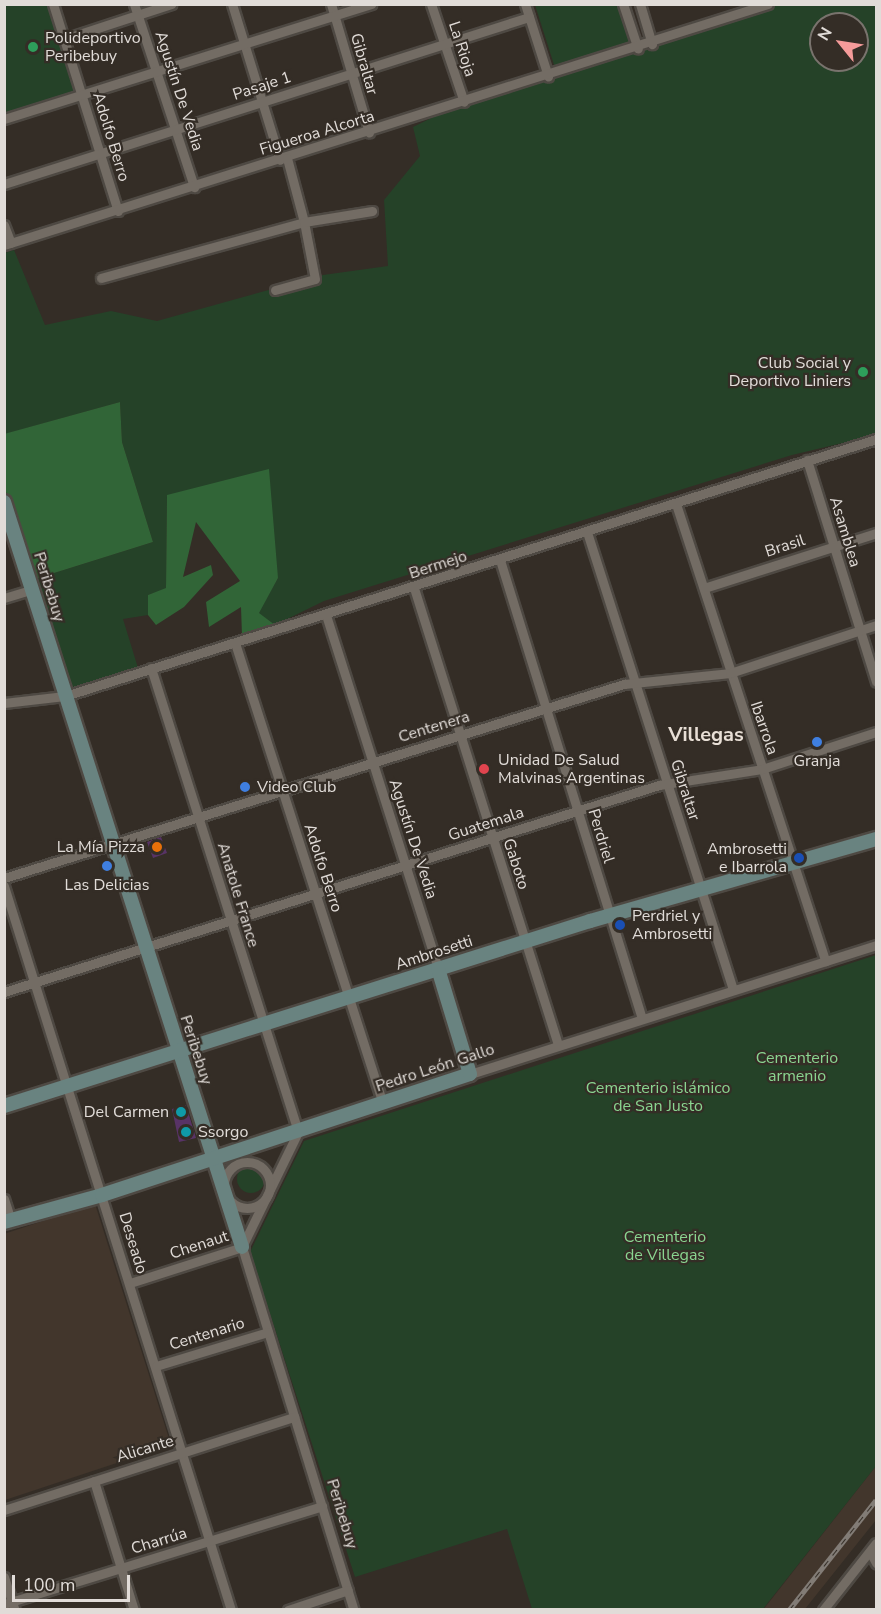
<!DOCTYPE html>
<html>
<head>
<meta charset="utf-8">
<style>
  body { margin:0 }
  #map { position:relative; width:881px; height:1614px; overflow:hidden; background:#342d26; font-family:"Nunito Sans",sans-serif }
  div>[style] { position:absolute }
  [style*='--x'] { left:calc(var(--x)*1px); top:calc(var(--y)*1px); width:calc(var(--w)*1px); rotate:calc(var(--a)*1deg) }
  .built>* { inset:0; background:#42362c }
  .green>* { inset:0; background:#254228 }
  .round { border-radius:50% }
  .forest>* { inset:0; background:#316537 }
  .building>* { inset:0; background:#583366 }
  .roads { filter:drop-shadow(2px 0 #4e4943) drop-shadow(-2px 0 #4e4943) drop-shadow(0 2px #4e4943) drop-shadow(0 -2px #4e4943) }
  .street>* { height:9px; margin:-4.5px; padding:0 4.5px; transform-origin:4.5px; border-radius:4.5px; background:#736c64 }
  .street>.ring { margin:-4.5px; padding:0; box-sizing:content-box; background:none; border:9px solid #736c64; border-radius:50% }
  .secondary>* { height:14px; margin:-7px; padding:0 7px; transform-origin:7px; border-radius:7px; background:#698380 }
  .rail>* { height:4.5px; margin-top:-2.25px; transform-origin:0; background:repeating-linear-gradient(90deg,#342d26 0 7px,#827c76 0 14px); box-sizing:border-box; border-block:2px solid #827c76 }
  .dots>* { width:16px; height:16px; translate:-50% -50%; box-sizing:border-box; border:3px solid #342d26; border-radius:50% }
  span { translate:-50% -50%; white-space:nowrap; text-align:center; line-height:1.15; -webkit-text-stroke:4.5px #342d26; paint-order:stroke }
  .poi-label { font-size:16px; color:#e1dcd8 }
  .left { translate:0 -50%; text-align:left }
  .right { translate:-100% -50%; text-align:right }
  .street-label { font-size:16px; color:#e1dcd8 }
  .park-label { font-size:16px; color:#8ad590 }
  .quarter-label { font-size:20px; color:#e8dfd6; font-weight:700 }
  .frame { position:absolute; inset:0; border:6px solid #e1dcd8; pointer-events:none }
  .north { position:absolute; left:809px; top:12px; width:60px; height:60px; box-sizing:border-box; background:#342d26; border:2px solid #79736d; border-radius:50%; rotate:300deg; font-size:16px; font-weight:700; line-height:24px; text-align:center; color:#e1dcd8 }
  .north::after { content:''; display:block; margin:auto; width:21px; height:27px; background:#f59b9a; clip-path:polygon(50% 0,100% 100%,50% 72%,0 100%) }
  .scale { position:absolute; left:12px; top:1575px; width:118px; height:27px; box-sizing:border-box; border:3px solid #e1dcd8; border-top:0; padding-left:8px; font-size:18px; line-height:21px; white-space:nowrap; color:#e1dcd8; -webkit-text-stroke:4px #342d26; paint-order:stroke }
</style>
</head>
<body>
<div id="map">
  <div class="built">
    <div style="clip-path:polygon(91px 1205px,96px 1207px,171px 1445px,5px 1500px,4px 1234px)"></div>
    <div style="clip-path:polygon(876px 1466px,876px 1520px,805px 1609px,763px 1610px)"></div>
  </div>
  <div class="green">
    <div style="clip-path:polygon(4px 5px,48px 5px,75px 90px,72px 95px,5px 113px)"></div>
    <div style="clip-path:polygon(535px 5px,621px 5px,634px 46px,556px 71px)"></div>
    <div style="clip-path:polygon(evenodd,768px 5px,876px 5px,876px 435px,792px 455px,324px 601px,275px 625px,258px 613px,278px 578px,167px 495px,166px 589px,148px 595px,148px 615px,123px 619px,138px 668px,68px 689px,35px 579px,153px 542px,122px 442px,120px 402px,5px 434px,5px 253px,14px 250px,45px 325px,111px 311px,157px 321px,323px 275px,388px 266px,384px 200px,420px 156px,413px 127px,464px 102px,768px 5px,821px 24px,857px 24px,857px 60px,821px 60px,821px 24px)"></div>
    <div style="clip-path:polygon(876px 955px,876px 1466px,763px 1609px,532px 1609px,507px 1529px,355px 1577px,250px 1252px,304px 1141px)"></div>
    <div class="round" style="left:237px;top:1165px;width:28px;height:28px"></div>
  </div>
  <div class="forest">
    <div style="clip-path:polygon(120px 402px,122px 442px,153px 542px,35px 579px,5px 489px,4px 434px)"></div>
    <div style="clip-path:polygon(269px 469px,278px 578px,259px 613px,275px 625px,242px 636px,241px 607px,209px 627px,206px 602px,240px 581px,196px 522px,183px 577px,211px 565px,213px 575px,184px 607px,156px 625px,148px 615px,148px 595px,166px 588px,167px 495px)"></div>
  </div>
  <div class="building">
    <div style="clip-path:polygon(161px 837px,167px 853px,153px 858px,147px 842px)"></div>
    <div style="clip-path:polygon(186px 1105px,196px 1138px,179px 1142px,172px 1109px)"></div>
  </div>
  <div class="roads">
    <div class="street">
      <div style="--x:53;--y:4;--w:217;--a:72.6"></div>
      <div style="--x:134;--y:4;--w:193;--a:71.8"></div>
      <div style="--x:232;--y:4;--w:163;--a:72.9"></div>
      <div style="--x:331;--y:4;--w:134;--a:73.5"></div>
      <div style="--x:431;--y:4;--w:103;--a:71.4"></div>
      <div style="--x:525;--y:4;--w:76;--a:72.3"></div>
      <div style="--x:623;--y:4;--w:47;--a:71.6"></div>
      <div style="--x:640;--y:4;--w:42;--a:73.3"></div>
      <div style="--x:64;--y:39;--w:113;--a:-18.1"></div>
      <div style="--x:4;--y:119;--w:385;--a:-17.4"></div>
      <div style="--x:4;--y:184;--w:551;--a:-17.65"></div>
      <div style="--x:4;--y:225;--w:19;--a:69"></div>
      <div style="--x:4;--y:245;--w:801;--a:-17.51"></div>
      <div style="--x:101;--y:278;--w:211;--a:-15.4"></div>
      <div style="--x:304;--y:222;--w:66;--a:-104.9"></div>
      <div style="--x:275;--y:290;--w:41;--a:-15.4"></div>
      <div style="--x:315;--y:279;--w:58;--a:-100.9"></div>
      <div style="--x:304;--y:222;--w:69;--a:-9.2"></div>
      <div style="--x:807;--y:460;--w:232;--a:72.7"></div>
      <div style="--x:676;--y:504;--w:481;--a:71.9"></div>
      <div style="--x:587;--y:532;--w:480;--a:72.3"></div>
      <div style="--x:500;--y:560;--w:480;--a:72.8"></div>
      <div style="--x:414;--y:588;--w:479;--a:72.5"></div>
      <div style="--x:704;--y:588;--w:181;--a:-17.7"></div>
      <div style="--x:4;--y:598;--w:30;--a:-17"></div>
      <div style="--x:326;--y:615;--w:371;--a:72.4"></div>
      <div style="--x:235;--y:643;--w:482;--a:72.2"></div>
      <div style="--x:151;--y:668;--w:487;--a:72.4"></div>
      <div style="--x:298;--y:1132;--w:128;--a:116"></div>
      <div style="--x:4;--y:703;--w:61;--a:-6.5"></div>
      <div style="--x:65;--y:696;--w:851;--a:-17.58"></div>
      <div style="--x:4;--y:878;--w:650;--a:-17.38"></div>
      <div style="--x:624;--y:684;--w:107;--a:-5.9"></div>
      <div style="--x:730;--y:673;--w:154;--a:-18.2"></div>
      <div style="--x:4;--y:886;--w:759;--a:72.59"></div>
      <div style="--x:4;--y:992;--w:687;--a:-17.54"></div>
      <div style="--x:659;--y:785;--w:104;--a:-8.8"></div>
      <div style="--x:762;--y:769;--w:120;--a:-18"></div>
      <div style="--x:470;--y:1074;--w:426;--a:-17.6"></div>
      <div class="ring" style="left:224px;top:1162px;width:37px;height:37px"></div>
      <div style="--x:4;--y:1199;--w:22;--a:72"></div>
      <div style="--x:242;--y:1247;--w:380;--a:72.9"></div>
      <div style="--x:130;--y:1283;--w:118;--a:-17.8"></div>
      <div style="--x:156;--y:1366;--w:117;--a:-16.9"></div>
      <div style="--x:94;--y:1481;--w:135;--a:72.8"></div>
      <div style="--x:4;--y:1510;--w:305;--a:-17.8"></div>
      <div style="--x:870;--y:1552;--w:13;--a:61"></div>
      <div style="--x:4;--y:1577;--w:35;--a:72"></div>
      <div style="--x:4;--y:1604;--w:333;--a:-17.1"></div>
      <div style="--x:288;--y:1610;--w:63;--a:-18.4"></div>
      <div style="--x:823;--y:1610;--w:85;--a:-51.7"></div>
    </div>
    <div class="secondary">
      <div style="--x:4;--y:502;--w:782;--a:72.28"></div>
      <div style="--x:4;--y:1106;--w:615;--a:-17.52"></div>
      <div style="--x:590;--y:921;--w:298;--a:-16"></div>
      <div style="--x:4;--y:1222;--w:102;--a:-15.4"></div>
      <div style="--x:102;--y:1195;--w:387;--a:-18.2"></div>
      <div style="--x:470;--y:1074;--w:110;--a:-106.9"></div>
    </div>
  </div>
  <div class="rail">
    <div style="--x:789;--y:1610;--w:140;--a:-51.7"></div>
  </div>
  <div class="dots">
    <div style="left:33px;top:47px;background:#2e9e5b"></div>
    <div style="left:863px;top:372px;background:#2e9e5b"></div>
    <div style="left:817px;top:742px;background:#3f7fe0"></div>
    <div style="left:484px;top:769px;background:#e0444e"></div>
    <div style="left:245px;top:787px;background:#3f7fe0"></div>
    <div style="left:157px;top:847px;background:#e8710a"></div>
    <div style="left:799px;top:858px;background:#1a4fb4"></div>
    <div style="left:107px;top:866px;background:#3f7fe0"></div>
    <div style="left:620px;top:925px;background:#1a4fb4"></div>
    <div style="left:181px;top:1112px;background:#0f9aa8"></div>
    <div style="left:186px;top:1132px;background:#0f9aa8"></div>
  </div>
  <div class="poi-label">
    <span class="left" style="left:45px;top:47px">Polideportivo<br>Peribebuy</span>
    <span class="right" style="left:851px;top:372px">Club Social y<br>Deportivo Liniers</span>
    <span class="left" style="left:498px;top:769px">Unidad De Salud<br>Malvinas Argentinas</span>
    <span style="left:817px;top:761px">Granja</span>
    <span class="left" style="left:257px;top:787px">Video Club</span>
    <span class="right" style="left:145px;top:847px">La Mía Pizza</span>
    <span class="right" style="left:787px;top:858px">Ambrosetti<br>e Ibarrola</span>
    <span style="left:107px;top:885px">Las Delicias</span>
    <span class="left" style="left:632px;top:925px">Perdriel y<br>Ambrosetti</span>
    <span class="right" style="left:169px;top:1112px">Del Carmen</span>
    <span class="left" style="left:198px;top:1132px">Ssorgo</span>
  </div>
  <div class="street-label">
    <span style="left:462px;top:49px;rotate:72deg">La Rioja</span>
    <span style="left:364px;top:64px;rotate:74deg">Gibraltar</span>
    <span style="left:262px;top:86px;rotate:-18deg">Pasaje 1</span>
    <span style="left:179px;top:91px;rotate:72deg">Agustín De Vedia</span>
    <span style="left:317px;top:133px;rotate:-17deg">Figueroa Alcorta</span>
    <span style="left:111px;top:137px;rotate:73deg">Adolfo Berro</span>
    <span style="left:845px;top:532px;rotate:73deg">Asamblea</span>
    <span style="left:785px;top:546px;rotate:-18deg">Brasil</span>
    <span style="left:438px;top:565px;rotate:-18deg">Bermejo</span>
    <span style="left:49px;top:587px;rotate:73deg">Peribebuy</span>
    <span style="left:434px;top:727px;rotate:-17deg">Centenera</span>
    <span style="left:764px;top:728px;rotate:71deg">Ibarrola</span>
    <span style="left:685px;top:790px;rotate:72deg">Gibraltar</span>
    <span style="left:486px;top:824px;rotate:-18deg">Guatemala</span>
    <span style="left:601px;top:836px;rotate:73deg">Perdriel</span>
    <span style="left:413px;top:839px;rotate:72deg">Agustín De Vedia</span>
    <span style="left:516px;top:864px;rotate:72deg">Gaboto</span>
    <span style="left:323px;top:868px;rotate:72deg">Adolfo Berro</span>
    <span style="left:238px;top:895px;rotate:73deg">Anatole France</span>
    <span style="left:434px;top:953px;rotate:-18deg">Ambrosetti</span>
    <span style="left:196px;top:1050px;rotate:72deg">Peribebuy</span>
    <span style="left:435px;top:1068px;rotate:-18deg">Pedro León Gallo</span>
    <span style="left:133px;top:1243px;rotate:73deg">Deseado</span>
    <span style="left:199px;top:1245px;rotate:-18deg">Chenaut</span>
    <span style="left:207px;top:1334px;rotate:-17deg">Centenario</span>
    <span style="left:145px;top:1449px;rotate:-17deg">Alicante</span>
    <span style="left:342px;top:1514px;rotate:73deg">Peribebuy</span>
    <span style="left:159px;top:1541px;rotate:-17deg">Charrúa</span>
  </div>
  <div class="park-label">
    <span style="left:797px;top:1067px">Cementerio<br>armenio</span>
    <span style="left:658px;top:1097px">Cementerio islámico<br>de San Justo</span>
    <span style="left:665px;top:1246px">Cementerio<br>de Villegas</span>
  </div>
  <div class="quarter-label">
    <span style="left:706px;top:734px">Villegas</span>
  </div>
  <div class="frame"></div>
  <div class="north">N</div>
  <div class="scale">100 m</div>
</div>
</body>
</html>
